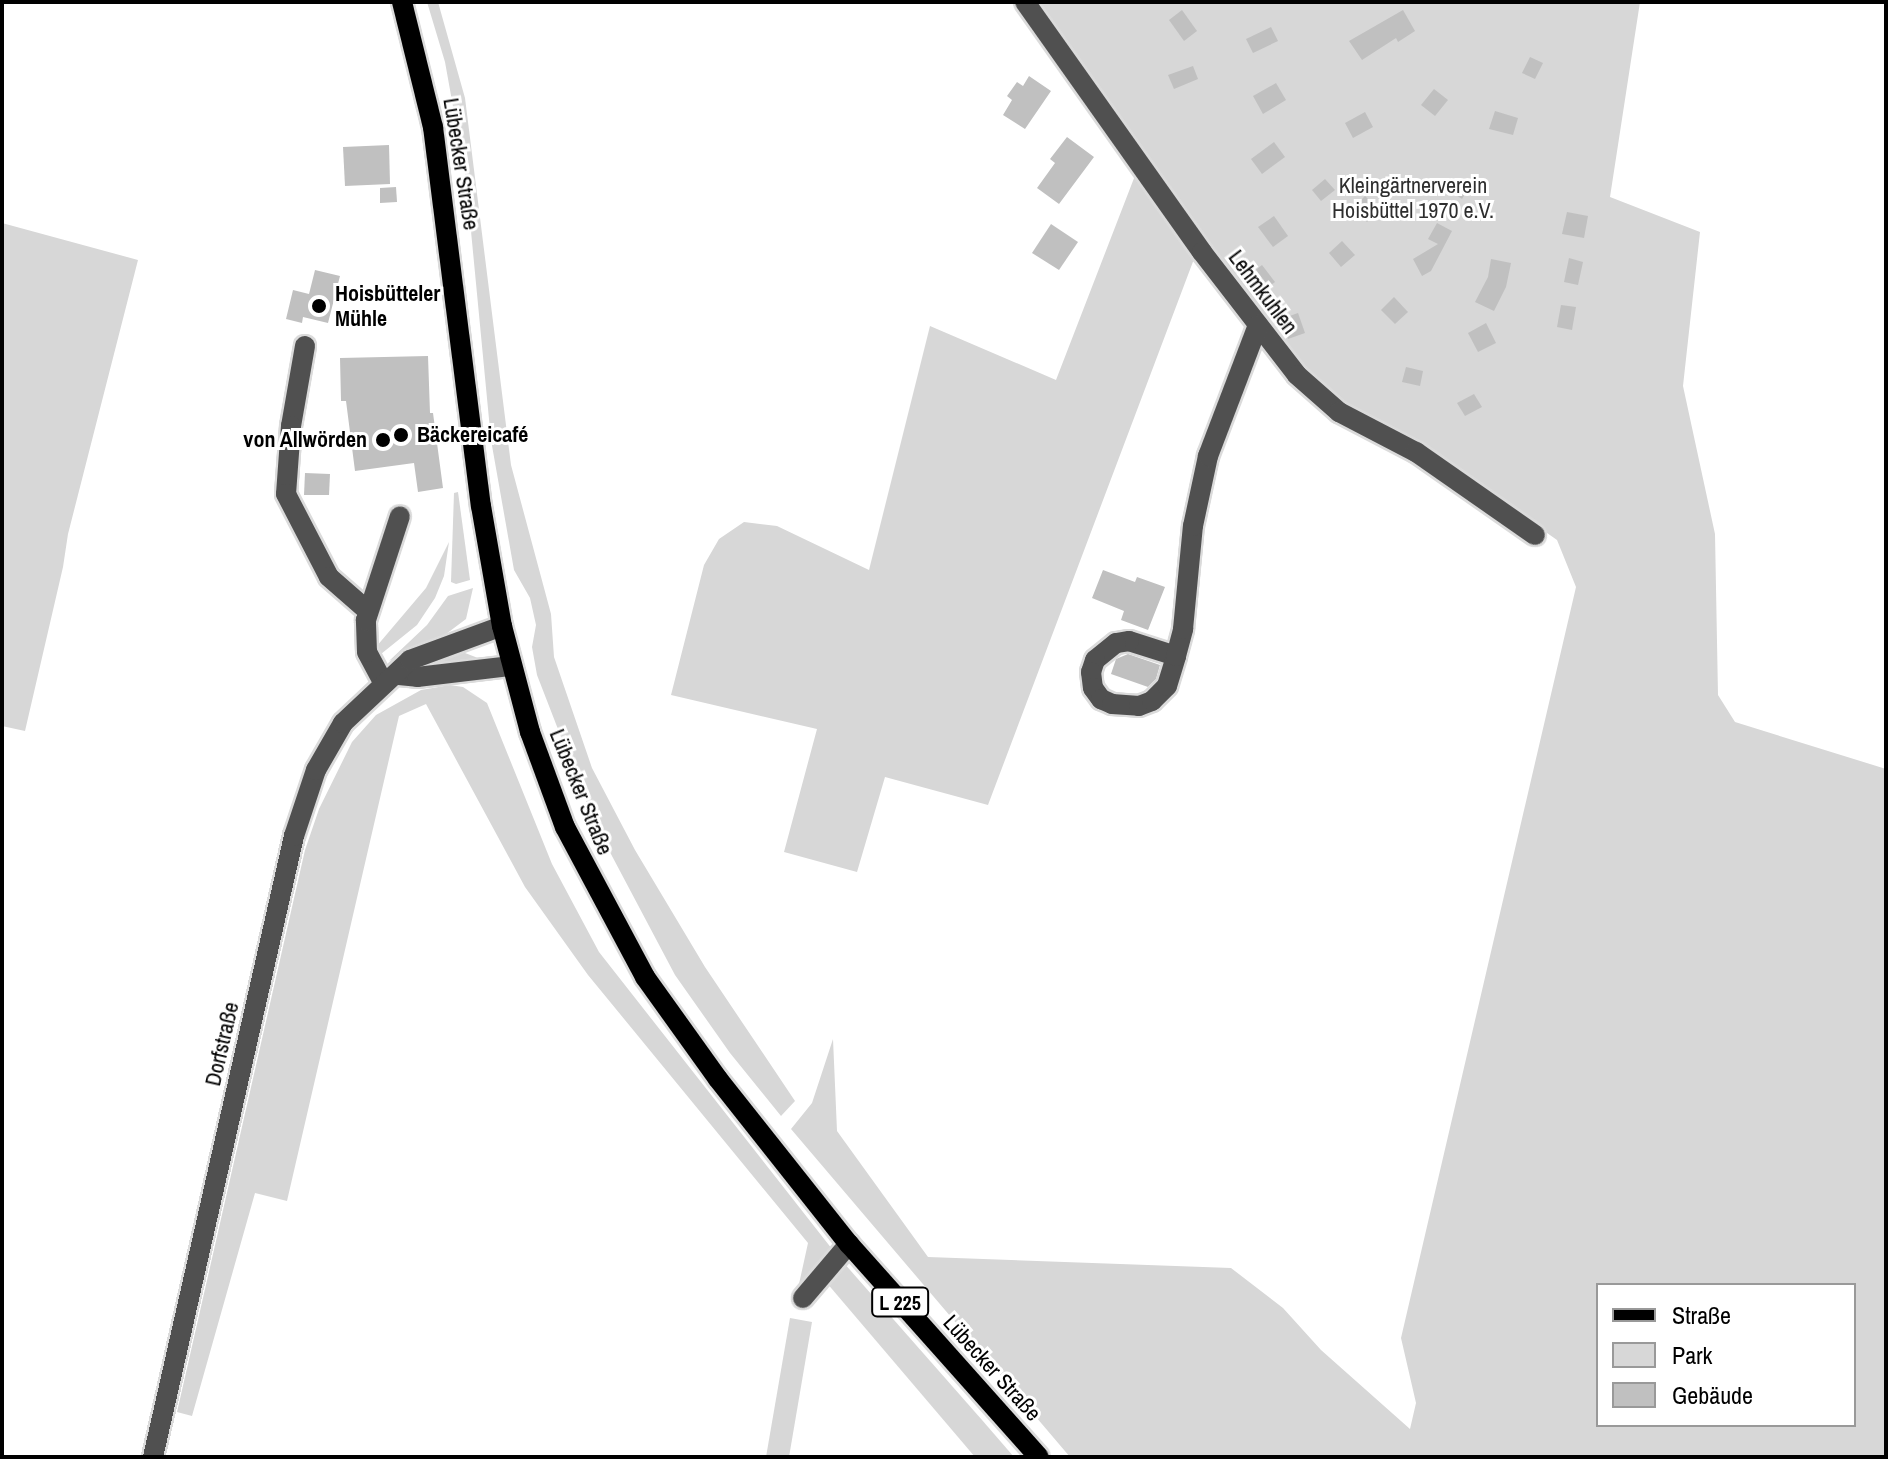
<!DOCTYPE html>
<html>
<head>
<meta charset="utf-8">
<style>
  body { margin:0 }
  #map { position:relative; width:1888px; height:1459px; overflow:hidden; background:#fff; font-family:"Archivo Narrow",sans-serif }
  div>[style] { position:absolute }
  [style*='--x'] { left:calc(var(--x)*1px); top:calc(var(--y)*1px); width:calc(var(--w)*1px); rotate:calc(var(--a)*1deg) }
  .green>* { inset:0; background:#d7d7d7 }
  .building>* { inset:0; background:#c0c0c0 }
  .roads { filter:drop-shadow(2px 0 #dbdbdb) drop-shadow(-2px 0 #dbdbdb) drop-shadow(0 2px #dbdbdb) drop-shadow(0 -2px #dbdbdb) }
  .minor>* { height:20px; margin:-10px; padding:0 10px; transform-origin:10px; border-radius:10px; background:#505050 }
  .major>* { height:20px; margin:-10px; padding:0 10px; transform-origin:10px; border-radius:10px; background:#000 }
  .dots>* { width:22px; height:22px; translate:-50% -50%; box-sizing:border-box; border:4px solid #fff; border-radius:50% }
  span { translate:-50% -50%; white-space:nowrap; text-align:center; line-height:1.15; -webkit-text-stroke:6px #fff; paint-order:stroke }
  .shield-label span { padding:2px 6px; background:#fff; border:2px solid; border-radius:6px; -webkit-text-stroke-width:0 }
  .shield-label { font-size:20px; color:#000; font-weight:700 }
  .street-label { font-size:22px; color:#000 }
  .park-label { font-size:22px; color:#2e2e2e }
  .poi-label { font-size:22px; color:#000; font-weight:700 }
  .left { translate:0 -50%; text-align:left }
  .right { translate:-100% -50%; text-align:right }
  .frame { position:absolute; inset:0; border:4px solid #000; pointer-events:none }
  .legend { position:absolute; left:1596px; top:1283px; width:260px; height:144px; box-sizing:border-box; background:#fff; border:2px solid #999; margin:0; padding:10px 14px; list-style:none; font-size:24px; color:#000 }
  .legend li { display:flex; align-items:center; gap:16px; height:40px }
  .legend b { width:40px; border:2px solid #999 }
</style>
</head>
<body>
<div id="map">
  <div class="green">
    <div style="clip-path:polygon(427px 2px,438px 2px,465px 98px,511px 465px,551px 614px,554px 657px,592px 768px,635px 850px,705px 967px,795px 1101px,781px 1116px,730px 1053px,675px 975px,594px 822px,537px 675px,532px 647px,536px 625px,530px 598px,514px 570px,491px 440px,466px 179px,445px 62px)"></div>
    <div style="clip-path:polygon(evenodd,1038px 2px,1640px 2px,1610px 197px,1700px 232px,1683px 386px,1715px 534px,1718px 695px,1735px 722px,1886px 769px,1886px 1457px,1070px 1457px,791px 1129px,812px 1103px,833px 1039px,837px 1131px,928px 1257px,1231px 1268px,1283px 1308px,1321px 1350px,1410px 1429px,1416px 1403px,1401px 1338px,1576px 587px,1557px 540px,1405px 433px,1343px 409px,1300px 374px,1038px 2px,1598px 1285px,1854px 1285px,1854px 1425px,1598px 1425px,1598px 1285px)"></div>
    <div style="clip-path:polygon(1136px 173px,1194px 259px,988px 805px,885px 777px,857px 872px,784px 852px,817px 729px,671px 695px,704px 565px,719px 539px,744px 522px,777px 526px,869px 570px,930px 326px,1056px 380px)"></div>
    <div style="clip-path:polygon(2px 223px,138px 260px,68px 534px,63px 567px,25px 731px,2px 726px)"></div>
    <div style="clip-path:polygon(458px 492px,470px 580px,456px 584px,451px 582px,454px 493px)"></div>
    <div style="clip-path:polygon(449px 542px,444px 576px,435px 598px,417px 625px,381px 654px,376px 647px,426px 588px)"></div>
    <div style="clip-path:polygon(473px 588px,466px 619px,446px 634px,389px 661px,427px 625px,448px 596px)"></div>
    <div style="clip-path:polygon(454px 653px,465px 653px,478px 658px,411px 670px)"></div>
    <div style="clip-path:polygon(450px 685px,463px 687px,487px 703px,552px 864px,599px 952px,832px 1249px,810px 1278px,799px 1284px,808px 1243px,588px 975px,525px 887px,426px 704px,399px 716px,287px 1201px,255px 1193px,192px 1416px,177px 1412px,305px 850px,319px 809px,352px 742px,376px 715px,421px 690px)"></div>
    <div style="clip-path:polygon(843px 1262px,982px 1420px,1014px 1457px,975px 1457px,826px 1282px)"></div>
    <div style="clip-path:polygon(790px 1318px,812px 1322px,789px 1457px,766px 1457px)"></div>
  </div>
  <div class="building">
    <div style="clip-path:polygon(1182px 10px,1197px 31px,1184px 41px,1169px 20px)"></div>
    <div style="clip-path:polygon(1403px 10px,1415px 31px,1398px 42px,1396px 38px,1362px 60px,1349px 41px)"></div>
    <div style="clip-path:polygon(1271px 27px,1278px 41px,1253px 53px,1246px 39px)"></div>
    <div style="clip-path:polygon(1530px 57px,1543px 63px,1535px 79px,1522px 73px)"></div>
    <div style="clip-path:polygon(1193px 66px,1198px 79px,1174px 89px,1168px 75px)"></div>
    <div style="clip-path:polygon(1029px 76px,1051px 91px,1025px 129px,1003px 115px,1012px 100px,1007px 96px,1017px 82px,1023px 86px)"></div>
    <div style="clip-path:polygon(1276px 83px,1286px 100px,1263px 114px,1253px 96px)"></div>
    <div style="clip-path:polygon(1434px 89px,1448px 100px,1435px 116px,1421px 105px)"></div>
    <div style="clip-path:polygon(1495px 111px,1518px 118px,1513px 135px,1489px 129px)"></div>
    <div style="clip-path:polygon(1365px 112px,1373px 127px,1353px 138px,1345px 123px)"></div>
    <div style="clip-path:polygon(1067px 137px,1094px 157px,1059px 204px,1037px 188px,1055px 163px,1050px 159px)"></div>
    <div style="clip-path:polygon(1274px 142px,1285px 157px,1262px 174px,1251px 159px)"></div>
    <div style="clip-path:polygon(389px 145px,390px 184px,345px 186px,343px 147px)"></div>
    <div style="clip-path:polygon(1458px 178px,1470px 186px,1462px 199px,1450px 191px)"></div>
    <div style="clip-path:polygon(1325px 179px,1335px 190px,1321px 201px,1312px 190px)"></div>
    <div style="clip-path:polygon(396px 187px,397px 202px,380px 203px,380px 188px)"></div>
    <div style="clip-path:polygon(1365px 196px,1379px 210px,1367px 222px,1353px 208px)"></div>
    <div style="clip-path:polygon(1567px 212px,1588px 216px,1584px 238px,1562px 234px)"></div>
    <div style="clip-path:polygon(1274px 216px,1288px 236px,1273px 247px,1258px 227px)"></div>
    <div style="clip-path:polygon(1437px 223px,1452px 231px,1431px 271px,1422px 276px,1413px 259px,1438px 244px,1428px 239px)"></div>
    <div style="clip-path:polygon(1051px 224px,1078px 242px,1059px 270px,1032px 253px)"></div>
    <div style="clip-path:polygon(1342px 241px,1355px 255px,1341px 267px,1329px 253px)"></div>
    <div style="clip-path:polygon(1569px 258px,1583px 262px,1578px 285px,1564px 282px)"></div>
    <div style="clip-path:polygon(1491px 259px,1511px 263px,1506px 287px,1494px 311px,1475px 302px,1488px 277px)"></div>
    <div style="clip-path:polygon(1262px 265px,1275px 282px,1259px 294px,1246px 277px)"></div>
    <div style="clip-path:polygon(315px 270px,340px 276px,328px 323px,303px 317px,302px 323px,286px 319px,293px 290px,309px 294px)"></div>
    <div style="clip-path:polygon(1394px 297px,1408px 312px,1395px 324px,1381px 310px)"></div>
    <div style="clip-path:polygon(1561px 305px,1576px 307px,1572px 330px,1557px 327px)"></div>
    <div style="clip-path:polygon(1298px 313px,1305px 333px,1288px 339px,1281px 319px)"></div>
    <div style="clip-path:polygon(1486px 323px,1496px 343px,1478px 352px,1468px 333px)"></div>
    <div style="clip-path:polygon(428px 356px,430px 413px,433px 413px,443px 488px,418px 492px,414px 463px,355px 471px,346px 401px,341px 401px,340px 358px)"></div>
    <div style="clip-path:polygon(1406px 367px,1423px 371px,1420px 386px,1402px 382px)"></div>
    <div style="clip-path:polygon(1474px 394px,1482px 407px,1465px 416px,1457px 403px)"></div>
    <div style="clip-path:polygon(305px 473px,330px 474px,329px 495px,304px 495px)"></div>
    <div style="clip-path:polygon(1103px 570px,1135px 582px,1137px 577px,1165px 587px,1148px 630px,1121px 620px,1124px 611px,1092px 598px)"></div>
    <div style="clip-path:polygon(1128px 654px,1160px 665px,1156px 679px,1148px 687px,1111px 674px,1116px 659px)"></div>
  </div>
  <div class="roads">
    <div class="minor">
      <div style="--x:1025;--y:2;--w:306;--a:54.7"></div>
      <div style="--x:1202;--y:252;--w:155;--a:52.3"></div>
      <div style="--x:1297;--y:375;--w:56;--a:41.4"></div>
      <div style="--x:1339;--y:412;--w:87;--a:27.5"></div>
      <div style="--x:1416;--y:452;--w:145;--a:34.9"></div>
      <div style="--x:305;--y:346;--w:81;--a:99.9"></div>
      <div style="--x:291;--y:426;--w:68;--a:94.2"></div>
      <div style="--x:286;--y:494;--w:93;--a:62.6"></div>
      <div style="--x:329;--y:577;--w:52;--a:41.1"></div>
      <div style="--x:1176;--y:656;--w:49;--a:-162.3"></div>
      <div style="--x:1129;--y:641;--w:13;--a:171"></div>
      <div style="--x:1116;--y:643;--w:27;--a:141"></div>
      <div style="--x:1095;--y:660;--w:13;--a:108"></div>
      <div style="--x:1091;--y:672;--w:16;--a:83"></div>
      <div style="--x:1093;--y:688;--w:14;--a:54"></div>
      <div style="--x:1101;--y:699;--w:12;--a:24"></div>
      <div style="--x:1112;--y:704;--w:27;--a:4"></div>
      <div style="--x:1139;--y:706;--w:14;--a:-21"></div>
      <div style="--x:1152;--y:701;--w:21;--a:-45"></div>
      <div style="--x:1167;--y:686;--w:31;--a:-73"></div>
      <div style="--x:1176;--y:656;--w:28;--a:-75"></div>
      <div style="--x:1183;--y:629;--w:103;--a:-84.5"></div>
      <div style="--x:1193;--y:526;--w:72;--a:-77.9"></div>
      <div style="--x:1208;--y:456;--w:140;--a:-69.1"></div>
      <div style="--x:399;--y:675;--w:18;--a:6"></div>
      <div style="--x:417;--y:677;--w:95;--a:-6.7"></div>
      <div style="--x:384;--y:684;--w:36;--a:-118"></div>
      <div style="--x:367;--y:652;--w:32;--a:-92"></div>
      <div style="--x:366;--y:620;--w:109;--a:-71.9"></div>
      <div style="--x:803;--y:1298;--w:71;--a:-49.6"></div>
      <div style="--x:153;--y:1457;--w:637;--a:-77.21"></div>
      <div style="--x:294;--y:836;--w:70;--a:-71.6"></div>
      <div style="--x:316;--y:770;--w:54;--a:-60.1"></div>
      <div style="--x:343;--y:723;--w:92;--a:-43.2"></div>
      <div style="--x:410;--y:660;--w:98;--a:-20.3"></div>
    </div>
    <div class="major">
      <div style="--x:402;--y:2;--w:129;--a:76.1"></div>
      <div style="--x:433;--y:127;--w:382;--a:82.8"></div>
      <div style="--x:481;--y:506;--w:122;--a:80.1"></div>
      <div style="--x:502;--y:626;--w:110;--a:75.2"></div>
      <div style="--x:530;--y:732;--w:101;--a:69.8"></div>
      <div style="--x:565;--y:827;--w:170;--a:61.9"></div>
      <div style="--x:645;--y:977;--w:125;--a:54.4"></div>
      <div style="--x:718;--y:1079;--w:211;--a:51.6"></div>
      <div style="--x:849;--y:1244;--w:285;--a:48.3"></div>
    </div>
  </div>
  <div class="dots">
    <div style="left:319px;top:306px;background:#000"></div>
    <div style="left:401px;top:435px;background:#000"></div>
    <div style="left:383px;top:440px;background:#000"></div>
  </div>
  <div class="shield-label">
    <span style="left:900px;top:1302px">L 225</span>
  </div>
  <div class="street-label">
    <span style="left:461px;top:164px;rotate:81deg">Lübecker Straße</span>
    <span style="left:1263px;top:292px;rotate:53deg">Lehmkuhlen</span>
    <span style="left:581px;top:792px;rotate:68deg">Lübecker Straße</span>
    <span style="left:222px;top:1044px;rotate:-77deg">Dorfstraße</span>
    <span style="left:992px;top:1368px;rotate:48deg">Lübecker Straße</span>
  </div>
  <div class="park-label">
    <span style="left:1413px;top:198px">Kleingärtnerverein<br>Hoisbüttel 1970 e.V.</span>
  </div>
  <div class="poi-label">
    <span class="left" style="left:335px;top:306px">Hoisbütteler<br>Mühle</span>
    <span class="left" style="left:417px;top:435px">Bäckereicafé</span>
    <span class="right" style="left:367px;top:440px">von Allwörden</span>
  </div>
  <div class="frame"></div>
  <ul class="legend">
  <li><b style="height:10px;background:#000"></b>Straße</li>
  <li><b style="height:22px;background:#d7d7d7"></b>Park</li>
  <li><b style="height:22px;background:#c0c0c0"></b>Gebäude</li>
  </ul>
</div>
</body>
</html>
